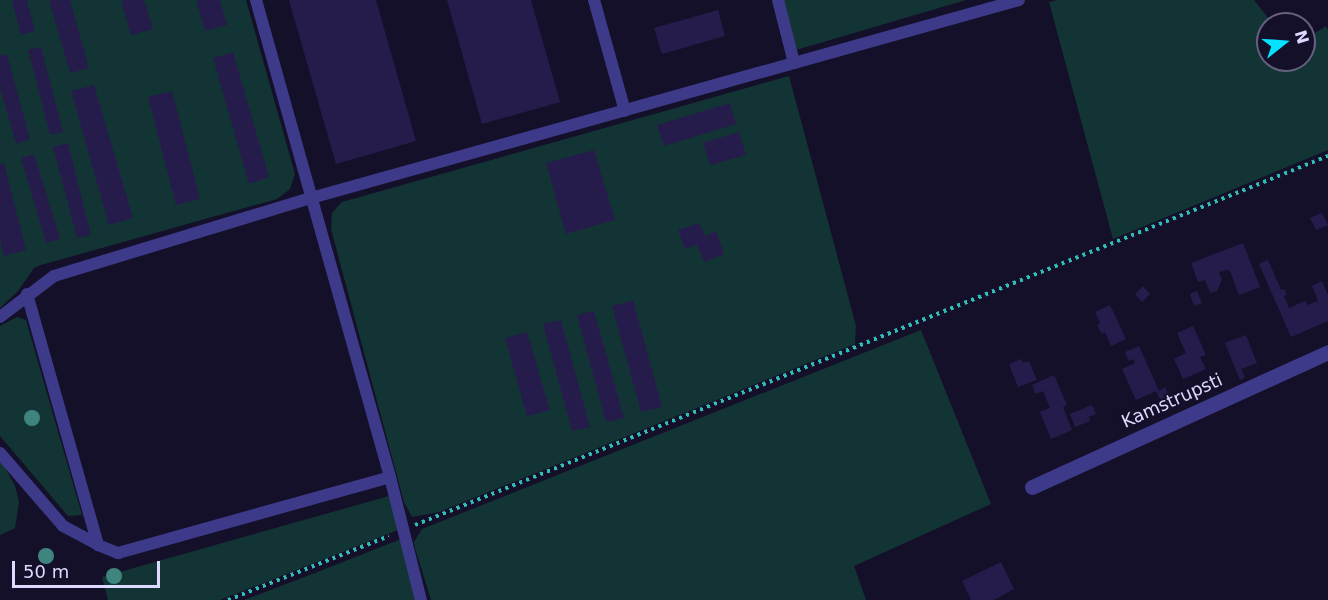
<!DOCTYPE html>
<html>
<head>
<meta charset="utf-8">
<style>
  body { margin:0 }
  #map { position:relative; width:1328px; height:600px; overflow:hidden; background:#15102a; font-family:"DejaVu Sans",sans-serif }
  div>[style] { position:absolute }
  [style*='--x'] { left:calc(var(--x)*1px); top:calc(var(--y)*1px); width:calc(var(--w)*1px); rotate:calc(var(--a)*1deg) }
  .green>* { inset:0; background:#133434 }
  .building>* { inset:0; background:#261c4c }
  .path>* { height:4px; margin-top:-2px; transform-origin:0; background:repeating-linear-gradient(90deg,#2dbfb8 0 3px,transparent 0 7.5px) }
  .lane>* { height:12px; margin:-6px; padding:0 6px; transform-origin:6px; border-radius:6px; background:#3e3a8a }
  .street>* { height:15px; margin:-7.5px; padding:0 7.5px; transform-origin:7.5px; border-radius:7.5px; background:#3e3a8a }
  .trees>* { width:16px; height:16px; margin:-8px; border-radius:50%; background:#3f847f }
  span { translate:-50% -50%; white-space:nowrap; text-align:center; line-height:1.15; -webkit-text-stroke:4.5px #15102a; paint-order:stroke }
  .street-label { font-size:18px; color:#ded9ff }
  .north { position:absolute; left:1256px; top:12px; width:60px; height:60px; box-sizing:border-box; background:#15102a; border:2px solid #65607f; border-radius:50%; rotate:73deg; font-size:16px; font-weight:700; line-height:24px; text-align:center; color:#ded9ff }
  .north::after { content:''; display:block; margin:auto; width:21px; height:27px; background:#05e2ff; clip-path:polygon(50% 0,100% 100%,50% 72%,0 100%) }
  .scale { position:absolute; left:12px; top:561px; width:148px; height:27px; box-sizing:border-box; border:3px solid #ded9ff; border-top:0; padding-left:8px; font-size:18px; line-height:21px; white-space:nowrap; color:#ded9ff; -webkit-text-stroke:4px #15102a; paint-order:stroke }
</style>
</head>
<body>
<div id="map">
  <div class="green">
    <div style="clip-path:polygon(0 0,246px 0,295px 174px,290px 189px,277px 199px,41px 265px,34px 268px,18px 291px,0 308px)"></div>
    <div style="clip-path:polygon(782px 0,966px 0,796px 50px)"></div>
    <div style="clip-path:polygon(1057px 0,1254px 0,1273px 24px,1268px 24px,1268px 60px,1304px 60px,1304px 40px,1326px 26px,1328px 30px,1328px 150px,1113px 239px,1049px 2px)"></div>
    <div style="clip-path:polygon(789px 76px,856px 326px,855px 344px,439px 512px,412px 517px,404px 502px,331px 229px,332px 213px,338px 206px,342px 202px)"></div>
    <div style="clip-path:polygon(17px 317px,26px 320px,82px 515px,68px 516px,0 436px,0 326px)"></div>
    <div style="clip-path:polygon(921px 330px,991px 504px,854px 566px,866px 600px,431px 600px,415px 548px,414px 542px,422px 529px)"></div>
    <div style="clip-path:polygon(0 458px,15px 486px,19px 502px,15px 528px,0 535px)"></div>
    <div style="clip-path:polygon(389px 496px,398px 530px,220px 600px,108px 600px,102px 577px)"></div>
    <div style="clip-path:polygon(401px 539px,418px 600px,244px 600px,315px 573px)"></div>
  </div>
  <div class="building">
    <div style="clip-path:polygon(12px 0,27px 0,35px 31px,21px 35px)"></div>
    <div style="clip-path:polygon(49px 0,70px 0,89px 68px,70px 73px)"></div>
    <div style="clip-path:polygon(121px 0,144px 0,153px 29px,131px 35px)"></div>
    <div style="clip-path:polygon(196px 0,220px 0,227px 25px,205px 31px)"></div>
    <div style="clip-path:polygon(289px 0,376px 0,416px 141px,336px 164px)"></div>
    <div style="clip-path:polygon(447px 0,531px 0,560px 102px,482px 124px)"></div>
    <div style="clip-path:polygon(718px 10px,725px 36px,662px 54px,654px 28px)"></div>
    <div style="clip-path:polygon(41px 47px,63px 132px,50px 135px,28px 50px)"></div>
    <div style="clip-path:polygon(233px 52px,269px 177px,249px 184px,213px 58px)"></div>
    <div style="clip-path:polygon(7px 54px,30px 139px,16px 144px,0 87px,0 56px)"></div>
    <div style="clip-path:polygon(94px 85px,133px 218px,109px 225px,71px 91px)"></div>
    <div style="clip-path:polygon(172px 91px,200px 199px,176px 205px,148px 97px)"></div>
    <div style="clip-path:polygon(730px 103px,736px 124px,664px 146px,657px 125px)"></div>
    <div style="clip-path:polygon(739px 132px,746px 155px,710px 165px,703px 143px)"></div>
    <div style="clip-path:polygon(68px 143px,91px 235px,77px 238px,53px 147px)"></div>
    <div style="clip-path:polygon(594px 150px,615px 220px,566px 234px,546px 163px)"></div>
    <div style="clip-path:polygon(34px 154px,60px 239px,46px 243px,21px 158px)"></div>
    <div style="clip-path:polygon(4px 163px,26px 250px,4px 256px,0 239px,0 164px)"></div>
    <div style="clip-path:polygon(1322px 213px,1328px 225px,1316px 230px,1310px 218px)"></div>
    <div style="clip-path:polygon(699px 223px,705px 236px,716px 231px,724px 254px,704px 262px,697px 245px,685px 249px,678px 230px)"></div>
    <div style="clip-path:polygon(1243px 243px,1260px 287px,1239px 295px,1230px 271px,1226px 270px,1219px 272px,1222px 280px,1217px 291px,1210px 293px,1205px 280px,1198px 282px,1191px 263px)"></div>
    <div style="clip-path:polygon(1268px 260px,1281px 290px,1284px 289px,1287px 295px,1284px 296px,1289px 308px,1305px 301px,1307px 305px,1318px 301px,1312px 286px,1322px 281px,1328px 295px,1328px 321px,1291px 337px,1259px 264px)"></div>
    <div style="clip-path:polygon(1143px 286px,1150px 294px,1142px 302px,1135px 294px)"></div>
    <div style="clip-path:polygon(1197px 291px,1202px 303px,1194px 306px,1190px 294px)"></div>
    <div style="clip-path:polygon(633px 300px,662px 407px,641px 412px,612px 306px)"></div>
    <div style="clip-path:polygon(1110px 305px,1126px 339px,1111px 346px,1105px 332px,1102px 334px,1097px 325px,1100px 323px,1095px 312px)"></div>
    <div style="clip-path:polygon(594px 311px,624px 418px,606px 422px,577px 315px)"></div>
    <div style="clip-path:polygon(561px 320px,590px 427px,572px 431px,543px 324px)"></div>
    <div style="clip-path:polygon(1193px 326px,1206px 355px,1200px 357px,1206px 369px,1183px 379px,1174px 359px,1186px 353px,1177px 333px)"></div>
    <div style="clip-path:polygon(527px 332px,550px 410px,527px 416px,505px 338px)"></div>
    <div style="clip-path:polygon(1246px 335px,1257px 363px,1241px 369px,1245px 378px,1240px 380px,1225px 343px)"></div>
    <div style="clip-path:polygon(1139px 346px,1159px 391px,1165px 387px,1172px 403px,1164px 407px,1156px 391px,1136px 400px,1122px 369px,1135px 363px,1133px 359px,1129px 361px,1125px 352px)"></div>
    <div style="clip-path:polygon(1022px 359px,1023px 363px,1029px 361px,1037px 380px,1018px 387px,1009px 364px)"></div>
    <div style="clip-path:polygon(1054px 375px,1067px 405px,1063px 407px,1072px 430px,1051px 439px,1040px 412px,1050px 408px,1043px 391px,1035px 394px,1032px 385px)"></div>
    <div style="clip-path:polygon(1092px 405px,1096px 414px,1089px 417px,1090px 421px,1075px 427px,1070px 414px)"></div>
    <div style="clip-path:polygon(1001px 562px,1014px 589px,994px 600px,971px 600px,962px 581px)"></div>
  </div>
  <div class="path">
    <div style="--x:415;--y:525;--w:985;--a:-22.01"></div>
    <div style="--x:228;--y:600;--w:173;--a:-21.7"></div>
  </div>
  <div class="lane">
    <div style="--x:256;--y:0;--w:495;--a:74.3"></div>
    <div style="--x:390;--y:477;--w:127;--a:75.9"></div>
    <div style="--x:594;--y:0;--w:115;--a:74.4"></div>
    <div style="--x:778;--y:0;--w:65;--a:75.7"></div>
    <div style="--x:27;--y:294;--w:261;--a:74.2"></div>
    <div style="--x:98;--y:545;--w:22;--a:22"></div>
    <div style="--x:118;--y:553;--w:282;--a:-15.6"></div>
    <div style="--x:0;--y:317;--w:68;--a:-37.2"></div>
    <div style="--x:54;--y:276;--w:269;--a:-16.9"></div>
    <div style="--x:311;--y:198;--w:735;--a:-15.62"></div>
    <div style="--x:0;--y:453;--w:96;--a:49.2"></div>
    <div style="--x:63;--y:526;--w:40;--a:28"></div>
  </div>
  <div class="street">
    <div style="--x:1032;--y:487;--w:325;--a:-24.5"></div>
  </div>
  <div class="trees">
    <div style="left:32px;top:418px"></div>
    <div style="left:46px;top:556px"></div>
    <div style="left:114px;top:576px"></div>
  </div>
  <div class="street-label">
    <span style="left:1172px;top:401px;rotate:-24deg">Kamstrupsti</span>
  </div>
  <div class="north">N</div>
  <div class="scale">50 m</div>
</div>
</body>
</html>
